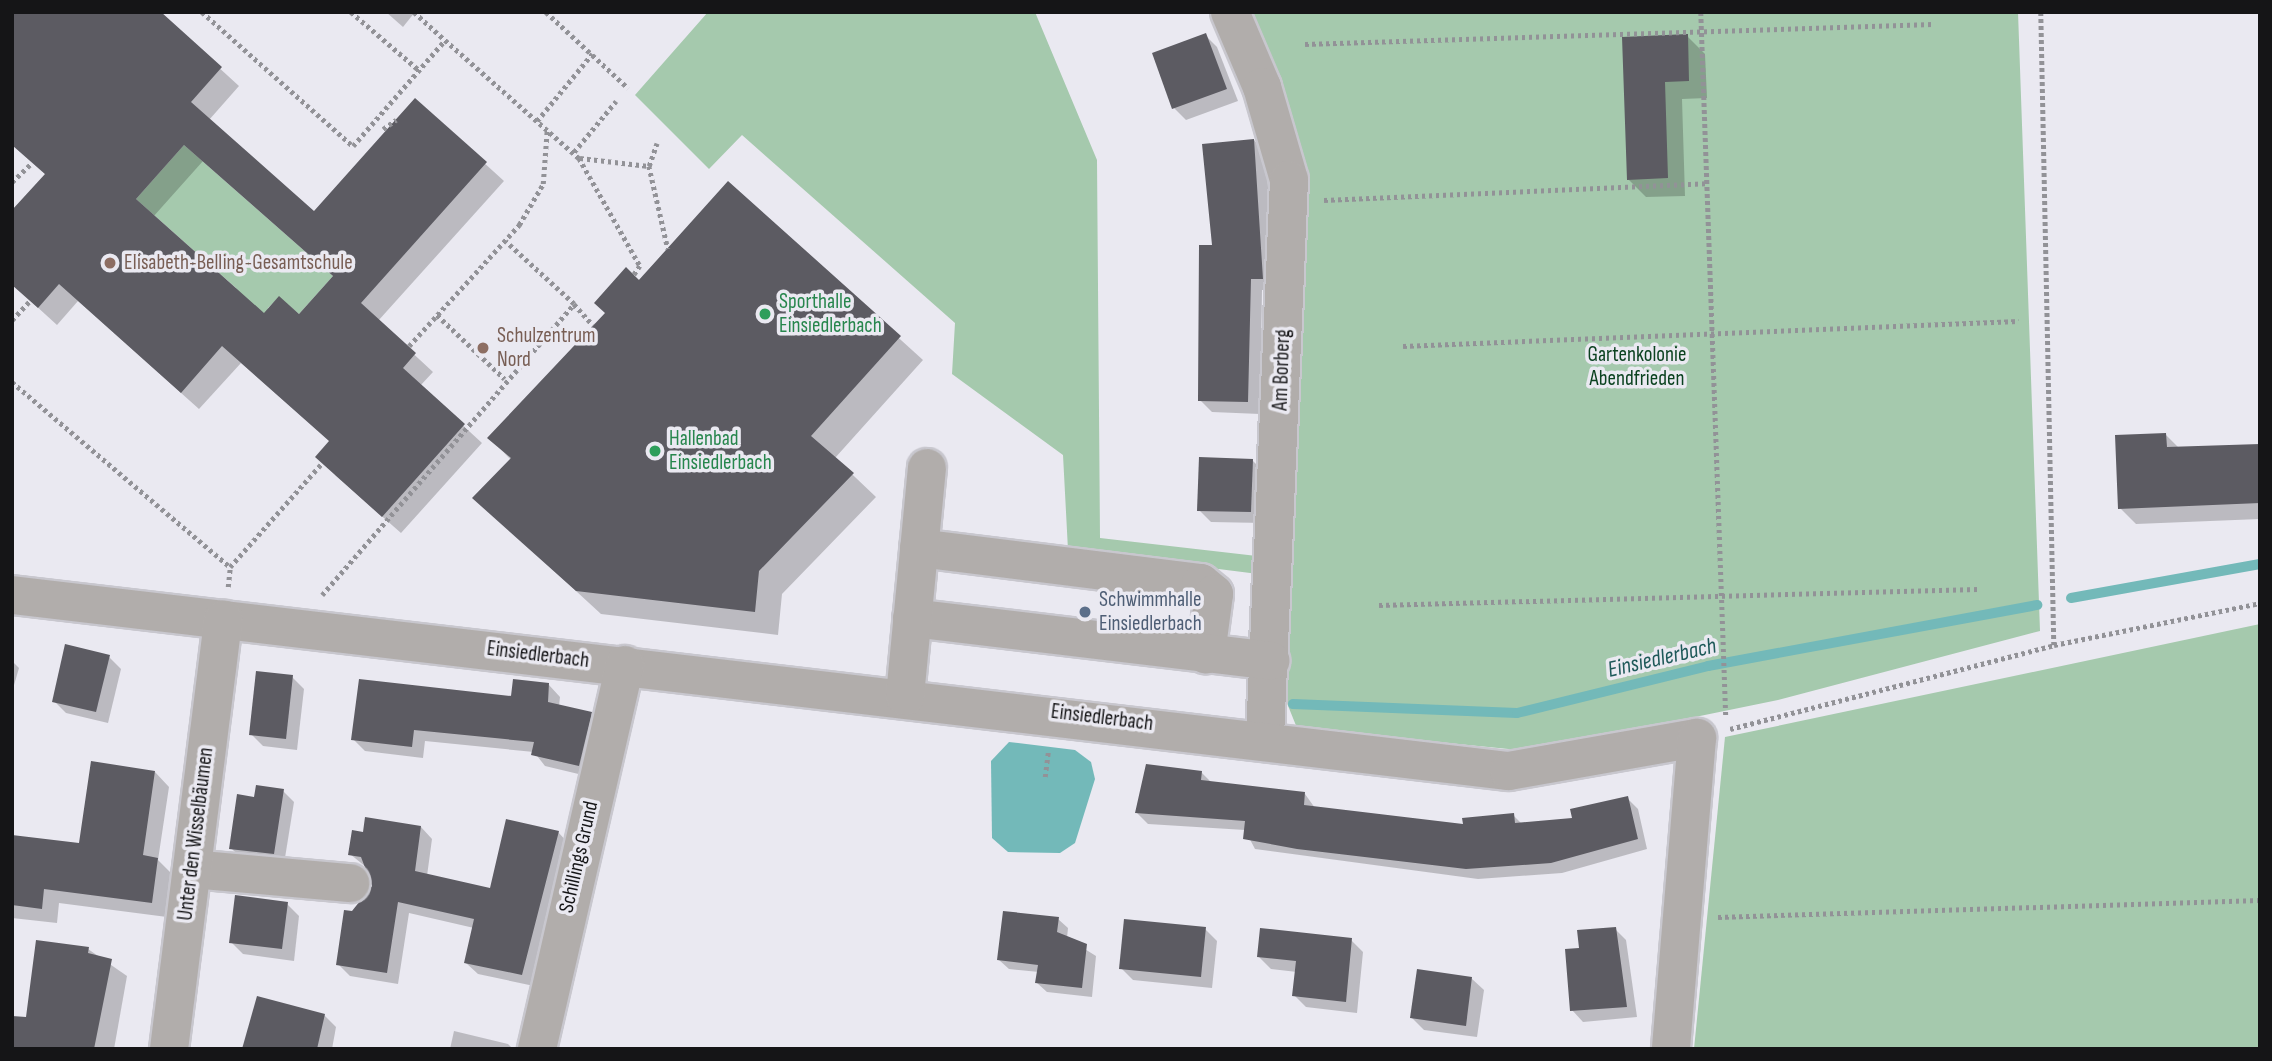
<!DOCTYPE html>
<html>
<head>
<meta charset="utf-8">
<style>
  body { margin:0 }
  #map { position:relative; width:2272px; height:1061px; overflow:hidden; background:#eae9f1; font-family:"Sofia Sans Condensed",sans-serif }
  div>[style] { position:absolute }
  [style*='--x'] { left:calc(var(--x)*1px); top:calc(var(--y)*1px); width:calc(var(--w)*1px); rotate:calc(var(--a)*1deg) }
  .green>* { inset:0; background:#a5c9ad }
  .water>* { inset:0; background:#73b9b9 }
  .shadow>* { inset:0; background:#0003 }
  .stream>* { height:10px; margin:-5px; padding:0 5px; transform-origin:5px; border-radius:5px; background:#73b9b9 }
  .building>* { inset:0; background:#5c5b62 }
  .path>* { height:4.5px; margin-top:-2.25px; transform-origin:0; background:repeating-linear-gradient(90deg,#929297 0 3.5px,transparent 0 7px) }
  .roads { filter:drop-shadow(2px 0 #c8c7ce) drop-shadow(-2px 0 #c8c7ce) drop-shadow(0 2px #c8c7ce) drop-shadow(0 -2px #c8c7ce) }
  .minor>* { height:38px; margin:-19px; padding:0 19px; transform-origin:19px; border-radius:19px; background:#b1adab }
  .dots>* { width:19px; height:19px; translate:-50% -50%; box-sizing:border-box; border:4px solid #eae9f1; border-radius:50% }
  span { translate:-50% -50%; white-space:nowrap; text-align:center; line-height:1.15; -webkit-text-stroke:7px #eae9f1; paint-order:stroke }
  .education-label { font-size:21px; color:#785e54 }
  .left { translate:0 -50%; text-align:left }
  .leisure-label { font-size:21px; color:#27864d }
  .park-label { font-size:21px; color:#0b4220 }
  .street-label { font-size:21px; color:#151517 }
  .service-label { font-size:21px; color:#4e5e75 }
  .water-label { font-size:23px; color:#1e5959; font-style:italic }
  .frame { position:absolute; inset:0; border:14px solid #151517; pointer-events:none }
</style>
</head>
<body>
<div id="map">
  <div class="green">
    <div style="clip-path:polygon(708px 12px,1035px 12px,1097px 160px,1100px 538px,1274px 558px,1289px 180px,1230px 12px,2018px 12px,2040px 631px,1778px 700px,1529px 751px,1297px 728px,1270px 661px,1274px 576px,1068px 550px,1063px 455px,952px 374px,955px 323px,742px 135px,709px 169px,635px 95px)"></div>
    <div style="clip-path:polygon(184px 145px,333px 276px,299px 314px,279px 297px,268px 308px,256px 362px,236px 288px,136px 199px)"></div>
    <div style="clip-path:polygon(2260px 624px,2260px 1049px,1694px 1049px,1725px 737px)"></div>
  </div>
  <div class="water">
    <div style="clip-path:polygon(1009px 742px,1075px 750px,1091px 762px,1095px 779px,1075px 843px,1060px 853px,1008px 852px,992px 838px,991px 761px)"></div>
  </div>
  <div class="shadow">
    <div style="clip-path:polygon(evenodd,158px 12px,239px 86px,209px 120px,314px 214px,416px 101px,504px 181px,378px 321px,433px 372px,420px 386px,482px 443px,401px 533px,335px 475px,331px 442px,241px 363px,199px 409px,78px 301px,57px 325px,12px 284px,46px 175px,12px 145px,158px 12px,203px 161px,335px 277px,299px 317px,264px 315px,153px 217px,203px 161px)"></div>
    <div style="clip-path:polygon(386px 12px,415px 12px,403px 27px)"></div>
    <div style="clip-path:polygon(1205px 35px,1217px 47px,1238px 101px,1186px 120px,1174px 108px)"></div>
    <div style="clip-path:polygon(1687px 36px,1705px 54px,1707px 98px,1682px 99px,1685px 196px,1646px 197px,1628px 179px,1623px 38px)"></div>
    <div style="clip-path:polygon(1254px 140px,1266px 153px,1274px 290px,1262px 290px,1260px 414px,1212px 412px,1200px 400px,1214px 247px)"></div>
    <div style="clip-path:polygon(729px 184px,923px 360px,835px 458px,876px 497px,782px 594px,778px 635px,601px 614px,475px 498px,511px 460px,490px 438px)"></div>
    <div style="clip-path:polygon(2165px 434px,2180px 449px,2260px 446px,2260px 519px,2136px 524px,2120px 508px)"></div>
    <div style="clip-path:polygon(1252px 460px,1264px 472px,1263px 523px,1211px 522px,1199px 510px)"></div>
    <div style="clip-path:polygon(109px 657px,121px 669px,108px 723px,66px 713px,54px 701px)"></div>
    <div style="clip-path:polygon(12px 661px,19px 668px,12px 692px)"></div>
    <div style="clip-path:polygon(292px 677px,304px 689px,297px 750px,263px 746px,251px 734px)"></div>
    <div style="clip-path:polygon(549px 685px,560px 697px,559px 706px,591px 714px,602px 725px,591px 777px,545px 766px,534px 752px,425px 741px,423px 758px,365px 751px,353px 739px)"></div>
    <div style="clip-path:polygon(155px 772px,169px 787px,158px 860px,172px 874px,167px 917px,59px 903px,57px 923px,12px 918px,12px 837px,81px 845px)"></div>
    <div style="clip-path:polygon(1201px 772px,1212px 783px,1305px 794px,1315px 808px,1465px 826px,1513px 815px,1522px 824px,1574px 820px,1627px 798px,1638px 809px,1647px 849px,1562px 873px,1478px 879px,1255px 849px,1245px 830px,1148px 824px,1137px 813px)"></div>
    <div style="clip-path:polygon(283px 791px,294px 802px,284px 864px,242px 859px,231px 848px,256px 799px)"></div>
    <div style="clip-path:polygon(421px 827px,432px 839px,427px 876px,491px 890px,558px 832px,569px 844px,534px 986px,478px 974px,466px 963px,474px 928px,409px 913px,398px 984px,350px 976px,338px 964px,353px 913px,374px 886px,366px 867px,350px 854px,365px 834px)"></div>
    <div style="clip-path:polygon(287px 904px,299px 916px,294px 961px,243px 954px,231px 942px)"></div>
    <div style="clip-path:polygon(1058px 919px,1068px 928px,1067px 938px,1096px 956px,1092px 997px,1047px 992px,1037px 983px,1039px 972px,1009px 969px,999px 960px)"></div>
    <div style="clip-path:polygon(1205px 929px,1217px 941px,1212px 988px,1133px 980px,1121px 968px)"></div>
    <div style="clip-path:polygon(1615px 929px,1626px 940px,1637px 1017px,1583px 1022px,1572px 1010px,1581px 950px)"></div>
    <div style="clip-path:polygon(1351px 940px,1363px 952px,1357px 1013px,1306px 1007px,1294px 995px,1297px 972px,1271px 969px,1259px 957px)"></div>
    <div style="clip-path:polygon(88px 949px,127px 976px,114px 1049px,12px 1049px,27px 1019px)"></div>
    <div style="clip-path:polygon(1471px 978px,1484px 990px,1477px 1037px,1424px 1030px,1412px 1018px)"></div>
    <div style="clip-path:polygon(324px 1015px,336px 1027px,332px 1049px,244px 1049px)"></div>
    <div style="clip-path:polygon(454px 1031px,508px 1044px,513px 1049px,450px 1049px)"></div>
  </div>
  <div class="stream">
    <div style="--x:2071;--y:598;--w:192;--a:-10.2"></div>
    <div style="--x:1293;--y:704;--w:224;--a:2.3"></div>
    <div style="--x:1517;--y:713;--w:197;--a:-13.8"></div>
    <div style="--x:1708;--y:666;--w:335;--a:-10.5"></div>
  </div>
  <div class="building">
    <div style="clip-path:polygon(evenodd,12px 12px,161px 12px,222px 67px,191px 102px,314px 211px,415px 98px,487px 162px,361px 303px,416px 353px,403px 368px,465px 424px,382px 517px,315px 457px,329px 441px,222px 346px,181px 393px,59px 284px,38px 308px,12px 285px,12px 210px,45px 174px,12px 145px,12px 12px,184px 145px,333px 276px,299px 314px,279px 296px,264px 313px,136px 199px,184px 145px)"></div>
    <div style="clip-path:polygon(1206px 33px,1227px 89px,1172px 109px,1152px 53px)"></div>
    <div style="clip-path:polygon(1688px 34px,1689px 81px,1665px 82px,1668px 178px,1627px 180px,1622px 37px)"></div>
    <div style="clip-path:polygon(1254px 139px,1263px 279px,1251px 279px,1248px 402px,1198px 401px,1199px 245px,1212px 245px,1202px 144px)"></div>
    <div style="clip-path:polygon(728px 181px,901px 336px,811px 436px,854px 473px,759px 571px,755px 612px,576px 591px,472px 498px,511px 458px,487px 438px,605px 313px,594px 303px,626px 267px,639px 280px)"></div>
    <div style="clip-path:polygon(2166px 433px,2167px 447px,2260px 444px,2260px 503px,2118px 509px,2115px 435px)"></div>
    <div style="clip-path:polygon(1199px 457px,1253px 459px,1251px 512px,1197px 511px)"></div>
    <div style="clip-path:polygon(65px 644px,110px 655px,96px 712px,52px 702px)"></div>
    <div style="clip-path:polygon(256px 671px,293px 675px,286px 739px,249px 735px)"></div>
    <div style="clip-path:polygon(359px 679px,511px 696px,513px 679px,549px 683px,548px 702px,592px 712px,579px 766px,531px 755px,534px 742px,414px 730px,412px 747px,351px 740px)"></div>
    <div style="clip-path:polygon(91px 761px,155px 771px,143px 855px,158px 858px,152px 903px,44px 889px,42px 909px,12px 905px,12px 835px,79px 843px)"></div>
    <div style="clip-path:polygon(1146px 764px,1202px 771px,1201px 780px,1305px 792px,1304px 805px,1463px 824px,1462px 818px,1514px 813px,1515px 823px,1572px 818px,1570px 809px,1628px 796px,1638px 839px,1551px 863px,1466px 869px,1297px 849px,1243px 839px,1245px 821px,1135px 813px)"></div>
    <div style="clip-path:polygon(256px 785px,284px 789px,274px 854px,229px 849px,237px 794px,254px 797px)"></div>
    <div style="clip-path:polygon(365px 817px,421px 826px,415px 871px,490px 888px,506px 819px,559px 831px,522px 975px,464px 963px,474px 919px,398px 902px,387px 973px,336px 965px,344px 910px,352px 911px,372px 886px,361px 857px,348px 855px,352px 830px,363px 832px)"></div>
    <div style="clip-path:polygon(235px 895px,288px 902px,282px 949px,229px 943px)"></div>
    <div style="clip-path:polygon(1003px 911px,1059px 917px,1057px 932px,1087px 944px,1082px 988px,1035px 983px,1038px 965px,997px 960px)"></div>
    <div style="clip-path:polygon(1124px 919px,1206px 927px,1201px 977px,1119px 969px)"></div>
    <div style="clip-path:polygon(1616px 927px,1627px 1007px,1570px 1011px,1565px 949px,1579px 948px,1577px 930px)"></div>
    <div style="clip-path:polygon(1260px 928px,1352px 938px,1346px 1002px,1292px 996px,1296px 961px,1257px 957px)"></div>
    <div style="clip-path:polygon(36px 940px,89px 947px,88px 953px,112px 959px,94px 1049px,12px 1049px,12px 1016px,26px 1017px)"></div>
    <div style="clip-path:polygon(1417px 969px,1472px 977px,1466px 1026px,1410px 1018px)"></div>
    <div style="clip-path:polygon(257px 996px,325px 1014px,317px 1049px,242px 1049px)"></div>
  </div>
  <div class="path">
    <div style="--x:202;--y:12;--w:202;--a:41.6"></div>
    <div style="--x:353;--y:146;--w:140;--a:-49"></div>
    <div style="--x:445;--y:40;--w:179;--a:41.4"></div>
    <div style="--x:579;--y:158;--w:124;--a:60.5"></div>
    <div style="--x:640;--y:266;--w:11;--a:124"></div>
    <div style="--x:351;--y:12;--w:89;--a:40.5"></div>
    <div style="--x:414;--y:12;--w:42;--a:42.1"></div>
    <div style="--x:546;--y:12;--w:112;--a:42.8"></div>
    <div style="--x:1701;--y:12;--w:706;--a:87.97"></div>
    <div style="--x:2041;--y:12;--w:633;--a:88.82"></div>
    <div style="--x:1305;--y:44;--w:628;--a:-1.82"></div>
    <div style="--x:537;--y:121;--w:87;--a:-50.6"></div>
    <div style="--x:383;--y:129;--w:16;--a:-35"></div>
    <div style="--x:574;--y:152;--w:66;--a:-50.5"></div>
    <div style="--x:580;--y:158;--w:69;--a:6.6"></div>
    <div style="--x:649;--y:166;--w:24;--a:-71"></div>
    <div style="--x:649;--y:166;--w:85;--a:77.1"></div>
    <div style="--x:12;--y:182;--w:28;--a:-44"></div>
    <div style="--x:1324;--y:200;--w:383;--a:-2.5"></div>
    <div style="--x:574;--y:304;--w:28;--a:48"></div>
    <div style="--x:437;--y:315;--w:93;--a:43.3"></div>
    <div style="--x:12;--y:320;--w:26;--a:-47"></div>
    <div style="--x:409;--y:346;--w:164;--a:-47.7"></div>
    <div style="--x:519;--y:225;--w:48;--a:-59.7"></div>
    <div style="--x:543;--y:184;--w:55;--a:-85.8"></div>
    <div style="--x:1403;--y:346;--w:616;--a:-2.33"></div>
    <div style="--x:12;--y:382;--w:286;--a:40.3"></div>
    <div style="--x:228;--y:587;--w:20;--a:-84"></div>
    <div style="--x:230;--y:567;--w:139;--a:-48.5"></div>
    <div style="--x:322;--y:595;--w:385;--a:-49.1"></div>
    <div style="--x:574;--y:304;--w:93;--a:-137.6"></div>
    <div style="--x:1379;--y:605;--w:599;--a:-1.53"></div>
    <div style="--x:1730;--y:729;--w:335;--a:-14.5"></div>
    <div style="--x:2054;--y:645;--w:210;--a:-11.5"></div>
    <div style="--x:1045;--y:777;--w:25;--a:-83"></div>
    <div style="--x:1718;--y:917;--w:542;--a:-1.8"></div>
  </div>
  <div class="roads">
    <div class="minor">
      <div style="--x:1230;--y:12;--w:82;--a:66.9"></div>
      <div style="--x:1262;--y:87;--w:97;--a:73.8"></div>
      <div style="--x:1289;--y:180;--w:558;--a:92.47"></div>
      <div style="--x:919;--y:548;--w:284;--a:7.1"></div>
      <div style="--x:1201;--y:583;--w:17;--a:40"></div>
      <div style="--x:1214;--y:594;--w:61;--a:97.6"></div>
      <div style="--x:12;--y:595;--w:1507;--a:6.71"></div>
      <div style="--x:1509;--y:771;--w:191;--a:-10"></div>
      <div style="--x:1697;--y:738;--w:312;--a:94.8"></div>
      <div style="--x:912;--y:618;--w:361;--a:6.8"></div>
      <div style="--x:905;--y:696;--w:229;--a:-84.5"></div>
      <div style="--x:192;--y:869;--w:159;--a:5.1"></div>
      <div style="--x:169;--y:1049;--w:433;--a:-82.8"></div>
      <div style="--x:537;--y:1049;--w:394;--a:-77.1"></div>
    </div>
  </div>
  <div class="dots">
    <div style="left:110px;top:263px;background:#8d6e63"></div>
    <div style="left:765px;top:314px;background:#2e9e5b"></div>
    <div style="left:483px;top:348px;background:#8d6e63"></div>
    <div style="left:655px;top:451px;background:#2e9e5b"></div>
    <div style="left:1085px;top:612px;background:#5c6f8a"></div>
  </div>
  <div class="education-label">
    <span class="left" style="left:124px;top:263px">Elisabeth-Belling-Gesamtschule</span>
    <span class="left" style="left:497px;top:348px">Schulzentrum<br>Nord</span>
  </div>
  <div class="leisure-label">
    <span class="left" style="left:779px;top:314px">Sporthalle<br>Einsiedlerbach</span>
    <span class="left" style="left:669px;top:451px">Hallenbad<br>Einsiedlerbach</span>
  </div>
  <div class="park-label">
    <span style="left:1637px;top:367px">Gartenkolonie<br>Abendfrieden</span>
  </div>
  <div class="street-label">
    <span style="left:1282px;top:370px;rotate:-88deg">Am Borberg</span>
    <span style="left:538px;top:655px;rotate:7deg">Einsiedlerbach</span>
    <span style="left:1102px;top:718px;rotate:7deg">Einsiedlerbach</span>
    <span style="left:196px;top:834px;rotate:-83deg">Unter den Wisselbäumen</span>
    <span style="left:579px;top:857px;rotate:-77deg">Schillings Grund</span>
  </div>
  <div class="service-label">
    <span class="left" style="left:1099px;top:612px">Schwimmhalle<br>Einsiedlerbach</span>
  </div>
  <div class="water-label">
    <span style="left:1662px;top:658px;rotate:-13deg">Einsiedlerbach</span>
  </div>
  <div class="frame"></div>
</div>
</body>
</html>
